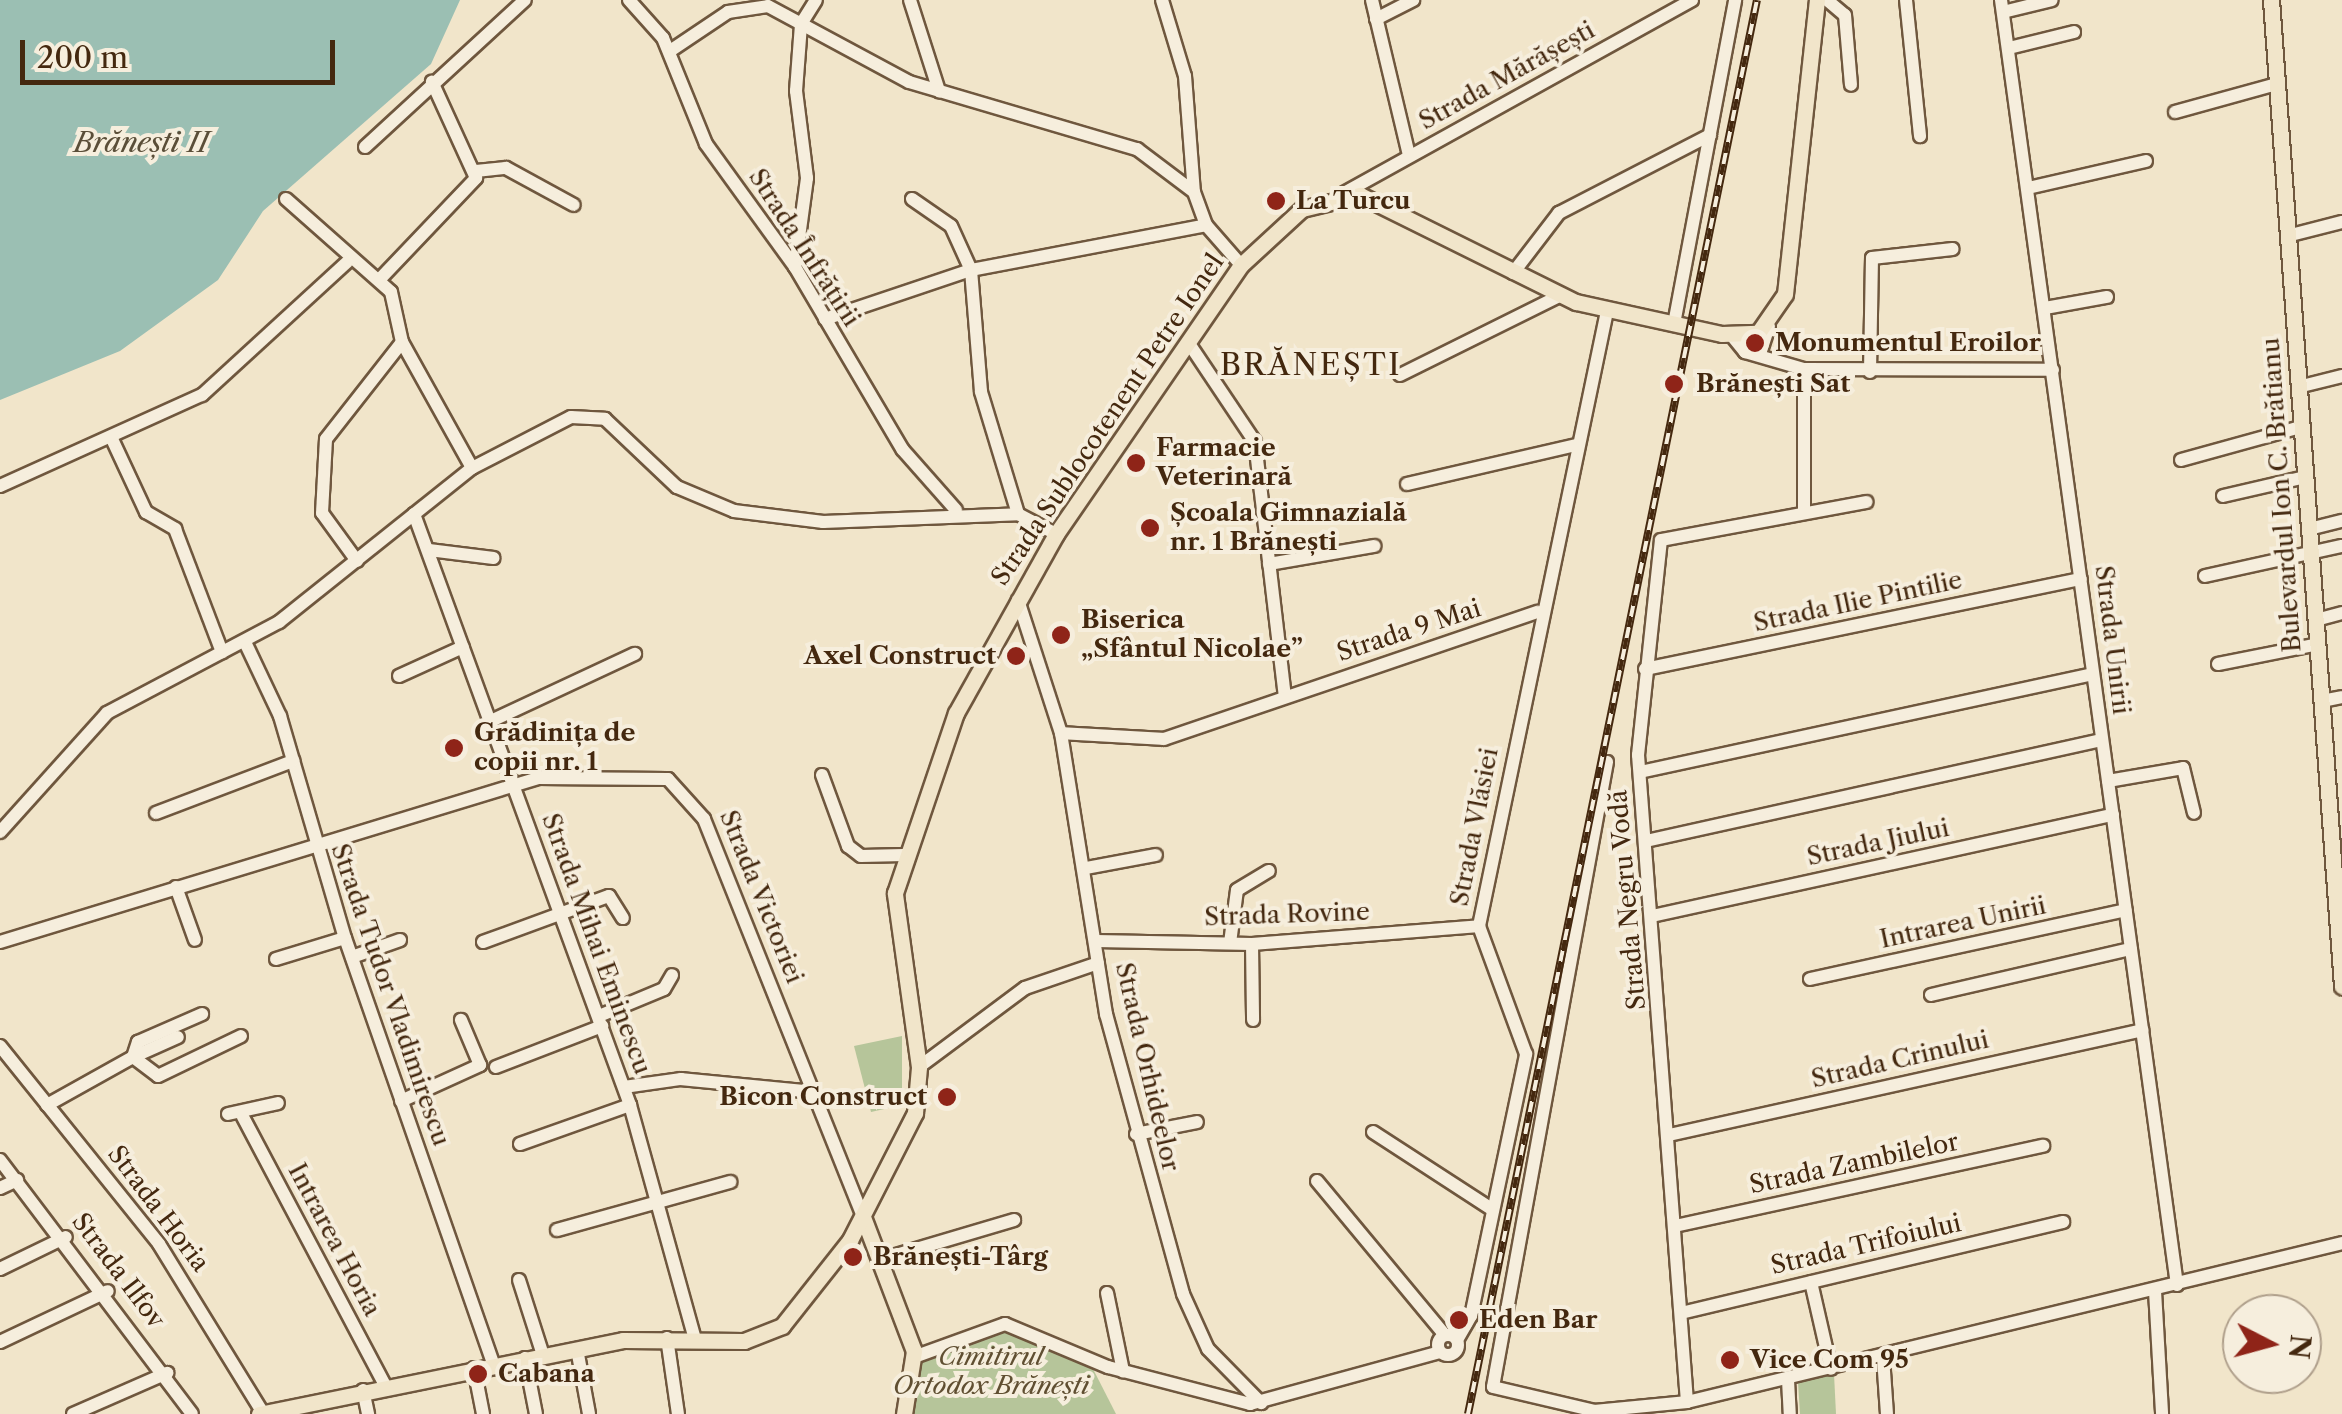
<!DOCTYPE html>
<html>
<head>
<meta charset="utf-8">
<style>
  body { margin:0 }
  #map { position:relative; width:2342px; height:1414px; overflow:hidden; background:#f1e5ca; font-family:"Libre Caslon Text",serif }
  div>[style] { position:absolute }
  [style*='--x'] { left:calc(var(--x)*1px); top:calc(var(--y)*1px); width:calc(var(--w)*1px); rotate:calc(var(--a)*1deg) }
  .green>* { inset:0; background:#b6c59a }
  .water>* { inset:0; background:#9bbfb3 }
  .roads { filter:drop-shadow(2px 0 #6f573e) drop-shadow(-2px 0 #6f573e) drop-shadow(0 2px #6f573e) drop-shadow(0 -2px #6f573e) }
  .minor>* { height:12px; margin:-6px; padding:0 6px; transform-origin:6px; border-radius:6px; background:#f6eedd }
  .minor>.ring { margin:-6px; padding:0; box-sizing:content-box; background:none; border:12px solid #f6eedd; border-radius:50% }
  .major>* { height:15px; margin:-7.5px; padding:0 7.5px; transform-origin:7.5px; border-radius:7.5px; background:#f1e5ca }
  .rail>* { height:8px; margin-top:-4px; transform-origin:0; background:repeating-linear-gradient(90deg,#f6eedd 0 11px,#44280f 0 22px); box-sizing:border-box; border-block:2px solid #44280f }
  .dots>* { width:28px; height:28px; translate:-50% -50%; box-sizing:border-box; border:5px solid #f6eedd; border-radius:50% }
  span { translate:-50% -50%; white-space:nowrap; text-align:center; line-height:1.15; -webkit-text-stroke:8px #f6eedd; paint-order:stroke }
  .street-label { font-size:25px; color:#44280f }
  .poi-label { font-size:25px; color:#44280f; font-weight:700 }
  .left { translate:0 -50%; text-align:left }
  .right { translate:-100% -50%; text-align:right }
  .park-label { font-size:25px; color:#604f32; font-style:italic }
  .water-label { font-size:28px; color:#5a4e38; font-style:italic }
  .quarter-label { font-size:30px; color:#44280f; letter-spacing:2.5px }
  .north { position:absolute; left:2222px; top:1294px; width:100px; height:100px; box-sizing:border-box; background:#f6eedd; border:2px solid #af9f8b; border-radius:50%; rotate:96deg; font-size:28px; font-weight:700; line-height:40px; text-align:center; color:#44280f }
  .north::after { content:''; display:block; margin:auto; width:35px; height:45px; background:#8f2418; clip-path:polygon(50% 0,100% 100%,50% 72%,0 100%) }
  .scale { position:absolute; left:20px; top:40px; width:315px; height:45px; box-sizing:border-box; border:5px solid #44280f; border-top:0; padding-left:12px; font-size:30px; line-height:35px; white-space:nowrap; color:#44280f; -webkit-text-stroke:8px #f6eedd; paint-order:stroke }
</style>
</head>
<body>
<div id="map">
  <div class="green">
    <div style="clip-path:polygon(902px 1036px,902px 1105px,871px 1112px,854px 1046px)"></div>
    <div style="clip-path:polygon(1003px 1327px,1091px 1365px,1116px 1414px,907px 1414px,917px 1358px)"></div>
    <div style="clip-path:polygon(1834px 1374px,1836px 1414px,1800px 1414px,1798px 1382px)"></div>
  </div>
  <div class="water">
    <div style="clip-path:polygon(0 0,460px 0,431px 64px,263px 211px,218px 280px,120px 351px,0 400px)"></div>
  </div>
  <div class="roads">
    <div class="minor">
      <div style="--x:629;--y:0;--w:51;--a:48.2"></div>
      <div style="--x:663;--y:38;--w:114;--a:67.9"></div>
      <div style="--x:706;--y:144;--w:152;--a:54.1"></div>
      <div style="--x:795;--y:267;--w:212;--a:59.5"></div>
      <div style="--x:903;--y:450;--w:80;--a:48.5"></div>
      <div style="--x:910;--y:0;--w:96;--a:72.3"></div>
      <div style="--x:1162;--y:0;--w:79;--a:73.2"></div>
      <div style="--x:1185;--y:76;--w:116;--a:85.6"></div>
      <div style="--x:1372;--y:0;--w:159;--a:76.6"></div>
      <div style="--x:1827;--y:0;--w:23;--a:40"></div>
      <div style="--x:1845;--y:15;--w:70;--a:85.1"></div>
      <div style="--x:1906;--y:0;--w:137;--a:84.1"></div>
      <div style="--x:2001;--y:0;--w:1297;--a:82.2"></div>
      <div style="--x:2003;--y:12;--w:50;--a:-13.8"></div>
      <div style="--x:1376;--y:19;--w:42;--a:-27.2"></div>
      <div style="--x:2009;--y:48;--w:67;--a:-13.8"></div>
      <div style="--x:670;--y:51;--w:70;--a:-33.9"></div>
      <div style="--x:728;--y:12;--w:40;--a:-8.5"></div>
      <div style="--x:768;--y:6;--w:160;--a:28.3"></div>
      <div style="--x:909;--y:82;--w:238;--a:16.4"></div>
      <div style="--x:1137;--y:149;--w:71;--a:37"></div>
      <div style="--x:1194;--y:192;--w:35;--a:70"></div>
      <div style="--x:1206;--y:225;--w:53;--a:48.8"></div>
      <div style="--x:2175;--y:112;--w:106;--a:-15.4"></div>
      <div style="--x:365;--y:147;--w:217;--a:-42.6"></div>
      <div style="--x:476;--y:171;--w:30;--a:-6"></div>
      <div style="--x:506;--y:168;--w:77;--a:28.6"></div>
      <div style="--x:2028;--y:188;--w:121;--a:-12.9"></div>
      <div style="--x:1344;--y:193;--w:398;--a:-29"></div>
      <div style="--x:286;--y:199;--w:140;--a:41.5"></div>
      <div style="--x:391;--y:292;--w:51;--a:77.6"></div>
      <div style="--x:402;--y:342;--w:144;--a:60.9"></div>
      <div style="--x:912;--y:199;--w:47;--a:34.7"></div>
      <div style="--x:951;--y:226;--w:48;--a:65.6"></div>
      <div style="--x:971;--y:270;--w:122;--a:85.3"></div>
      <div style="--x:981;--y:392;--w:127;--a:73.1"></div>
      <div style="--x:2287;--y:236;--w:57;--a:-14.3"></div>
      <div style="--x:795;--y:267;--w:90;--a:-82.3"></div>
      <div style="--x:807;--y:178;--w:88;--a:-97.2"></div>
      <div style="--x:796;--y:91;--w:67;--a:-85.7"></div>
      <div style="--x:801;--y:24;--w:28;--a:-58"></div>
      <div style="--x:1513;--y:273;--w:76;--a:-52.5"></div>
      <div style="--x:1559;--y:213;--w:170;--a:-27.3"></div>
      <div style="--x:379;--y:280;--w:141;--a:-46.4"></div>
      <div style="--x:476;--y:178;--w:106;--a:-114.6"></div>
      <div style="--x:2045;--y:308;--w:63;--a:-10.1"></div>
      <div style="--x:825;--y:319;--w:154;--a:-18.6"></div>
      <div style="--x:971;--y:270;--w:239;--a:-10.8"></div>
      <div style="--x:1674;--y:324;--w:330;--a:-79.3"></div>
      <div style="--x:1732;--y:336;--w:21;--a:51"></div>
      <div style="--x:1745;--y:352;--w:61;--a:16.1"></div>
      <div style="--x:1804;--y:369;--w:249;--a:0.2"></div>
      <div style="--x:1188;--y:342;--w:120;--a:56.2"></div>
      <div style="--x:1255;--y:442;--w:256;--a:83.3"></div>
      <div style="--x:1760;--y:354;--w:29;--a:-72"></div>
      <div style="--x:1804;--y:369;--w:142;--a:90"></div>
      <div style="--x:1870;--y:372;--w:114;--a:-89"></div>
      <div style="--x:1872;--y:258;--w:81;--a:-6.4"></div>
      <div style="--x:1400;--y:375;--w:178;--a:-26.4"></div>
      <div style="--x:2298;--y:387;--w:45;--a:-14"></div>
      <div style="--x:112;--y:439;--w:81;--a:65"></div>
      <div style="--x:146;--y:512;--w:34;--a:30"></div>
      <div style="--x:175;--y:529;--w:132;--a:69.1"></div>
      <div style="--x:2181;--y:460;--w:124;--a:-15.4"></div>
      <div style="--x:1407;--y:484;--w:173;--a:-13"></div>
      <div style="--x:0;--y:486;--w:222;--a:-24.3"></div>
      <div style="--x:202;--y:395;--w:197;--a:-42.5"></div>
      <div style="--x:2223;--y:496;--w:84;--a:-13"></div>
      <div style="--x:414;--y:514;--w:629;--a:69.92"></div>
      <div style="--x:630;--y:1105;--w:244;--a:74.5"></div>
      <div style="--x:2309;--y:529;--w:34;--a:-14"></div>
      <div style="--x:429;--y:550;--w:65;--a:7"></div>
      <div style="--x:357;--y:561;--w:59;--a:-126.1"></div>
      <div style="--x:322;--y:513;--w:74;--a:-86.9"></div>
      <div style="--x:326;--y:439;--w:123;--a:-51.9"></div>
      <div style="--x:1269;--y:564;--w:107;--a:-9.7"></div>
      <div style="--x:2205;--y:576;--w:140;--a:-12.4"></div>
      <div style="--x:1018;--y:600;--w:140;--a:72.1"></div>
      <div style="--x:1061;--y:733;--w:285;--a:80.9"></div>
      <div style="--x:1106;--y:1014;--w:290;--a:74.6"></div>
      <div style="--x:1183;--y:1294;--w:60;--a:65.6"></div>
      <div style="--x:1208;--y:1349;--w:76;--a:45.5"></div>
      <div style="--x:2316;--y:620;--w:27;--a:-15"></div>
      <div style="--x:245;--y:642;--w:82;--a:64.7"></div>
      <div style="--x:280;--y:716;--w:231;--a:73.7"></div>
      <div style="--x:345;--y:938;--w:451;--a:70.8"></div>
      <div style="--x:2218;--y:664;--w:102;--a:-11.3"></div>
      <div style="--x:1645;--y:669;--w:445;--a:-11.7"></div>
      <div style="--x:399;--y:676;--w:70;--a:-24.4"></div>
      <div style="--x:2322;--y:701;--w:20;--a:-11"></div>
      <div style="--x:491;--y:721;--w:159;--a:-25"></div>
      <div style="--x:1061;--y:733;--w:103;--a:3.3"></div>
      <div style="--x:1164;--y:739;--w:395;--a:-18.8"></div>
      <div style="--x:1607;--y:762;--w:635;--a:100.34"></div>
      <div style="--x:1493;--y:1387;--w:105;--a:13.2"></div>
      <div style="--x:1595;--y:1411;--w:92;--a:-5.6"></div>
      <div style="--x:1687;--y:1402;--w:674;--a:-13.64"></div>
      <div style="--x:1640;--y:772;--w:463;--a:-12.2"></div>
      <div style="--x:822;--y:775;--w:76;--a:69.9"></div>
      <div style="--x:848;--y:846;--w:16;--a:38"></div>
      <div style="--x:861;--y:856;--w:43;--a:-1.3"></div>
      <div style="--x:2108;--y:781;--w:76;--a:-9.8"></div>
      <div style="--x:2183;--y:768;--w:46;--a:76.3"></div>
      <div style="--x:156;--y:813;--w:147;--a:-20.8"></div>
      <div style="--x:0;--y:832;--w:160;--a:-48"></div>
      <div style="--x:107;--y:713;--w:195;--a:-27.9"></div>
      <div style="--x:279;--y:622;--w:247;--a:-38.6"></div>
      <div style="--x:472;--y:468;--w:111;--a:-27.3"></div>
      <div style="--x:571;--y:417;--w:34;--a:3"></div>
      <div style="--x:605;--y:419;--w:99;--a:43.4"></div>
      <div style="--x:677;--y:487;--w:62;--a:22.8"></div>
      <div style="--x:734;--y:511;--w:90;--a:7"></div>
      <div style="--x:823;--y:522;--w:195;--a:-2.3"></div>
      <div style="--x:1018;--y:514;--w:43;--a:27.8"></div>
      <div style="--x:1646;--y:841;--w:467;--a:-12.5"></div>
      <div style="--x:1086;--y:868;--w:71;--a:-10.5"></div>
      <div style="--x:176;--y:887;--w:56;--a:70.3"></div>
      <div style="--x:1652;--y:916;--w:472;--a:-12.4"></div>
      <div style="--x:1096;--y:941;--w:156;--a:1.1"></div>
      <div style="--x:1252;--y:944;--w:228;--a:-4.5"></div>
      <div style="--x:0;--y:942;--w:562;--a:-16.95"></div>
      <div style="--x:538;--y:778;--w:130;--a:0.4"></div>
      <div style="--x:668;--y:779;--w:54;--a:48"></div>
      <div style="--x:704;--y:819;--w:429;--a:68.2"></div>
      <div style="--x:483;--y:942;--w:134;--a:-20.1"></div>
      <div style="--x:609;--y:896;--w:26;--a:58"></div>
      <div style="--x:1230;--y:943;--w:53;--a:-82.5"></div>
      <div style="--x:1237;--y:890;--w:37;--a:-31"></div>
      <div style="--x:1252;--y:944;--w:76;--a:89.2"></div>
      <div style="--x:352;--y:957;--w:51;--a:-19.5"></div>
      <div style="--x:276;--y:959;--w:72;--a:-16.9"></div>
      <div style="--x:1810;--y:979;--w:323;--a:-12.3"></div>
      <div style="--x:1931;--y:995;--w:205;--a:-13"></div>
      <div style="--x:599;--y:1016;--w:70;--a:-22.6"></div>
      <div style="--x:664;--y:989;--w:16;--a:-60"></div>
      <div style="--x:0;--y:1046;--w:254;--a:51.2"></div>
      <div style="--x:159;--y:1244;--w:198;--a:58.4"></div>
      <div style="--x:133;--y:1057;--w:16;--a:-72"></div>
      <div style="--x:138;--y:1042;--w:70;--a:-23.6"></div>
      <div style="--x:133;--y:1057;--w:49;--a:-24"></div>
      <div style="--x:496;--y:1067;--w:114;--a:-21.1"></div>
      <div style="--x:919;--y:1067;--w:132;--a:-36.7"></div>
      <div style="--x:1025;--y:988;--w:77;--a:-18.9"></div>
      <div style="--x:624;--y:1087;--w:58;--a:-8"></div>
      <div style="--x:681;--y:1079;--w:133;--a:5.6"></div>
      <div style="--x:401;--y:1101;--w:87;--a:-24.5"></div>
      <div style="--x:480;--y:1065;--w:49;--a:-112.9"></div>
      <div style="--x:47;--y:1105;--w:98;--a:-29.2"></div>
      <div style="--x:133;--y:1057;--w:31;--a:37"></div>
      <div style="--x:158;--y:1076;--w:92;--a:-25.7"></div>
      <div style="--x:228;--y:1114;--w:51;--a:-12.4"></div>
      <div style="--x:243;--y:1117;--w:303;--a:62.1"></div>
      <div style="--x:1373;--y:1132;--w:143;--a:33"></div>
      <div style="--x:1136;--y:1134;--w:62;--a:-11.1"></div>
      <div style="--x:1669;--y:1135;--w:485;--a:-12.5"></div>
      <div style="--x:520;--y:1144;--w:117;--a:-19.5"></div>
      <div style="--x:0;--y:1160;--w:318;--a:52.9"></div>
      <div style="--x:1317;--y:1181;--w:200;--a:50.3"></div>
      <div style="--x:0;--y:1188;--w:19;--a:-25"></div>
      <div style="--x:1675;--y:1226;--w:377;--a:-12.3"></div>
      <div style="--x:557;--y:1230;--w:180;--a:-15.5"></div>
      <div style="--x:879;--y:1260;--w:141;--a:-16.5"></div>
      <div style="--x:0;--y:1269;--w:73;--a:-25.9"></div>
      <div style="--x:519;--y:1280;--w:79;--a:72.3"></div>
      <div style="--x:1811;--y:1282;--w:89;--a:77.1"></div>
      <div style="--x:2155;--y:1291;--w:123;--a:86.7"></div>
      <div style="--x:1107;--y:1293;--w:80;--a:78.4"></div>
      <div style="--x:1681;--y:1313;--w:393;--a:-13.4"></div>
      <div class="ring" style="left:1438px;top:1335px;width:8px;height:8px"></div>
      <div style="--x:667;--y:1338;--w:77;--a:81.8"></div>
      <div style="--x:1457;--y:1340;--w:28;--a:-60"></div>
      <div style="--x:1471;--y:1316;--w:268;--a:-78.1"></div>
      <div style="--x:1526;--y:1054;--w:136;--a:-110.2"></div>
      <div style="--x:1479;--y:926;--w:628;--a:-78.24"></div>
      <div style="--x:0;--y:1342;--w:119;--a:-25.3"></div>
      <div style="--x:577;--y:1349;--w:66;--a:79.5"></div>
      <div style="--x:914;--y:1357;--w:97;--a:-19.9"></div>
      <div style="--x:1005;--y:1324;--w:112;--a:22.7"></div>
      <div style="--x:1108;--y:1367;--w:147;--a:14.6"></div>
      <div style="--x:1250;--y:1404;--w:197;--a:-15.3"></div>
      <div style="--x:1883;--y:1357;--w:57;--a:86"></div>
      <div style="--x:525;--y:1358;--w:57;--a:78.9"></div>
      <div style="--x:474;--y:1368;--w:47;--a:78.9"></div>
      <div style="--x:1788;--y:1380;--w:34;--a:87"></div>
      <div style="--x:363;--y:1390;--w:25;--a:78"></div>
      <div style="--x:1687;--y:1402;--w:649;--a:-94.33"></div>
      <div style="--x:1638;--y:755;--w:216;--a:-83.9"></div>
      <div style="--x:1661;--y:540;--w:209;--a:-10.5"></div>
      <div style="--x:73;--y:1414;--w:103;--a:-23.6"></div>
    </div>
    <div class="major">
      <div style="--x:2271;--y:0;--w:989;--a:85.88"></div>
      <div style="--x:863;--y:1217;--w:143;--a:69.2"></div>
      <div style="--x:914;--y:1351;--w:64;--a:99"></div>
      <div style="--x:259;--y:1414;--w:371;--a:-11.5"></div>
      <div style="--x:623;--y:1340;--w:121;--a:0.5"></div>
      <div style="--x:744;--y:1341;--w:41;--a:-21.5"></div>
      <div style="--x:782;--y:1326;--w:110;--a:-51.7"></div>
      <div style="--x:850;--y:1240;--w:143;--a:-62.9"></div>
      <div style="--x:915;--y:1113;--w:46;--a:-85"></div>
      <div style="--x:919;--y:1067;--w:176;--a:-97.9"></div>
      <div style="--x:895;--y:893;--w:190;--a:-71.3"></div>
      <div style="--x:956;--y:713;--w:205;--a:-60.8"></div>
      <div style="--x:1056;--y:534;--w:326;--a:-55.5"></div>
      <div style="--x:1241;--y:265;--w:83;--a:-42.6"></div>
      <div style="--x:1302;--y:209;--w:60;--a:-13.6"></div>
      <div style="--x:1360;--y:195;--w:241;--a:26.4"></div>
      <div style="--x:1576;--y:302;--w:149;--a:12.4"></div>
      <div style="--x:1722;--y:334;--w:36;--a:-2"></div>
      <div style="--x:1758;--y:333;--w:47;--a:-55.3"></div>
      <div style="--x:1785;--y:294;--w:296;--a:-83.8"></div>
    </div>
  </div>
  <div class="rail">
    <div style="--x:1468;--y:1414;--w:1443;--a:-78.45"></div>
  </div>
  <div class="dots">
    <div style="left:1276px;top:201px;background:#8f2418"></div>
    <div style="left:1755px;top:343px;background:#8f2418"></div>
    <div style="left:1674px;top:384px;background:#8f2418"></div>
    <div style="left:1136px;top:463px;background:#8f2418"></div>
    <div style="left:1150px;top:528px;background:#8f2418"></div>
    <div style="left:1061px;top:635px;background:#8f2418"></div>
    <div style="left:1016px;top:656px;background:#8f2418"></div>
    <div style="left:454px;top:748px;background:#8f2418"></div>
    <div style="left:947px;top:1097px;background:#8f2418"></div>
    <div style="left:853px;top:1257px;background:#8f2418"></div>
    <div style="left:1459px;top:1320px;background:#8f2418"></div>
    <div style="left:1730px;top:1360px;background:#8f2418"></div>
    <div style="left:478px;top:1374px;background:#8f2418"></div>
  </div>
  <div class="street-label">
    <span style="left:1507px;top:76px;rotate:-29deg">Strada Mărășești</span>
    <span style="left:804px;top:248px;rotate:57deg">Strada Înfrățirii</span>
    <span style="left:1108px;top:420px;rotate:-56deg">Strada Sublocotenent Petre Ionel</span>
    <span style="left:2282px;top:495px;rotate:-94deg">Bulevardul Ion C. Brătianu</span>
    <span style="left:1858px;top:602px;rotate:-12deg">Strada Ilie Pintilie</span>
    <span style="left:1409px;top:631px;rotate:-18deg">Strada 9 Mai</span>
    <span style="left:2112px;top:640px;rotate:83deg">Strada Unirii</span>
    <span style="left:1475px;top:827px;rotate:-79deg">Strada Vlăsiei</span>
    <span style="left:1878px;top:843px;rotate:-12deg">Strada Jiului</span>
    <span style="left:761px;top:897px;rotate:68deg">Strada Victoriei</span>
    <span style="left:1628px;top:900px;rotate:-95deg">Strada Negru Vodă</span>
    <span style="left:1287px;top:915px;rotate:-2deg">Strada Rovine</span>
    <span style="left:1963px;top:923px;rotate:-12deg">Intrarea Unirii</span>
    <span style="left:596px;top:944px;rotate:70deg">Strada Mihai Eminescu</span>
    <span style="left:390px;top:995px;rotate:71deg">Strada Tudor Vladimirescu</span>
    <span style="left:1900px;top:1060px;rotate:-13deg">Strada Crinului</span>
    <span style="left:1147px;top:1067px;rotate:77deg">Strada Orhideelor</span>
    <span style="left:1854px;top:1164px;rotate:-12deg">Strada Zambilelor</span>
    <span style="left:158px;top:1209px;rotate:53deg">Strada Horia</span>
    <span style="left:334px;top:1240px;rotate:62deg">Intrarea Horia</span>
    <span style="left:1866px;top:1245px;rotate:-13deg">Strada Trifoiului</span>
    <span style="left:118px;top:1271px;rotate:53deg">Strada Ilfov</span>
  </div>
  <div class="poi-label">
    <span class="left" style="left:1296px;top:201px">La Turcu</span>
    <span class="left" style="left:1775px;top:343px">Monumentul Eroilor</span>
    <span class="left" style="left:1696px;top:384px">Brănești Sat</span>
    <span class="left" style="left:1156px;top:463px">Farmacie<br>Veterinară</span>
    <span class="left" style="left:1170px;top:528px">Școala Gimnazială<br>nr. 1 Brănești</span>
    <span class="left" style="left:1081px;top:635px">Biserica<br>„Sfântul Nicolae”</span>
    <span class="right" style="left:996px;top:656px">Axel Construct</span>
    <span class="left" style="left:474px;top:748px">Grădinița de<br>copii nr. 1</span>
    <span class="right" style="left:927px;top:1097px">Bicon Construct</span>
    <span class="left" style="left:873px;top:1257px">Brănești-Târg</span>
    <span class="left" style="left:1479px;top:1320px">Eden Bar</span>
    <span class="left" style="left:1750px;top:1360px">Vice Com 95</span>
    <span class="left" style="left:498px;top:1374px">Cabana</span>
  </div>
  <div class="park-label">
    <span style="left:991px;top:1372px">Cimitirul<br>Ortodox Brănești</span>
  </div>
  <div class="water-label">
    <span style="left:141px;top:142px">Brănești II</span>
  </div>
  <div class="quarter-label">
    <span style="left:1311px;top:365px">BRĂNEȘTI</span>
  </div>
  <div class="north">N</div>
  <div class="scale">200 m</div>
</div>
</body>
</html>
